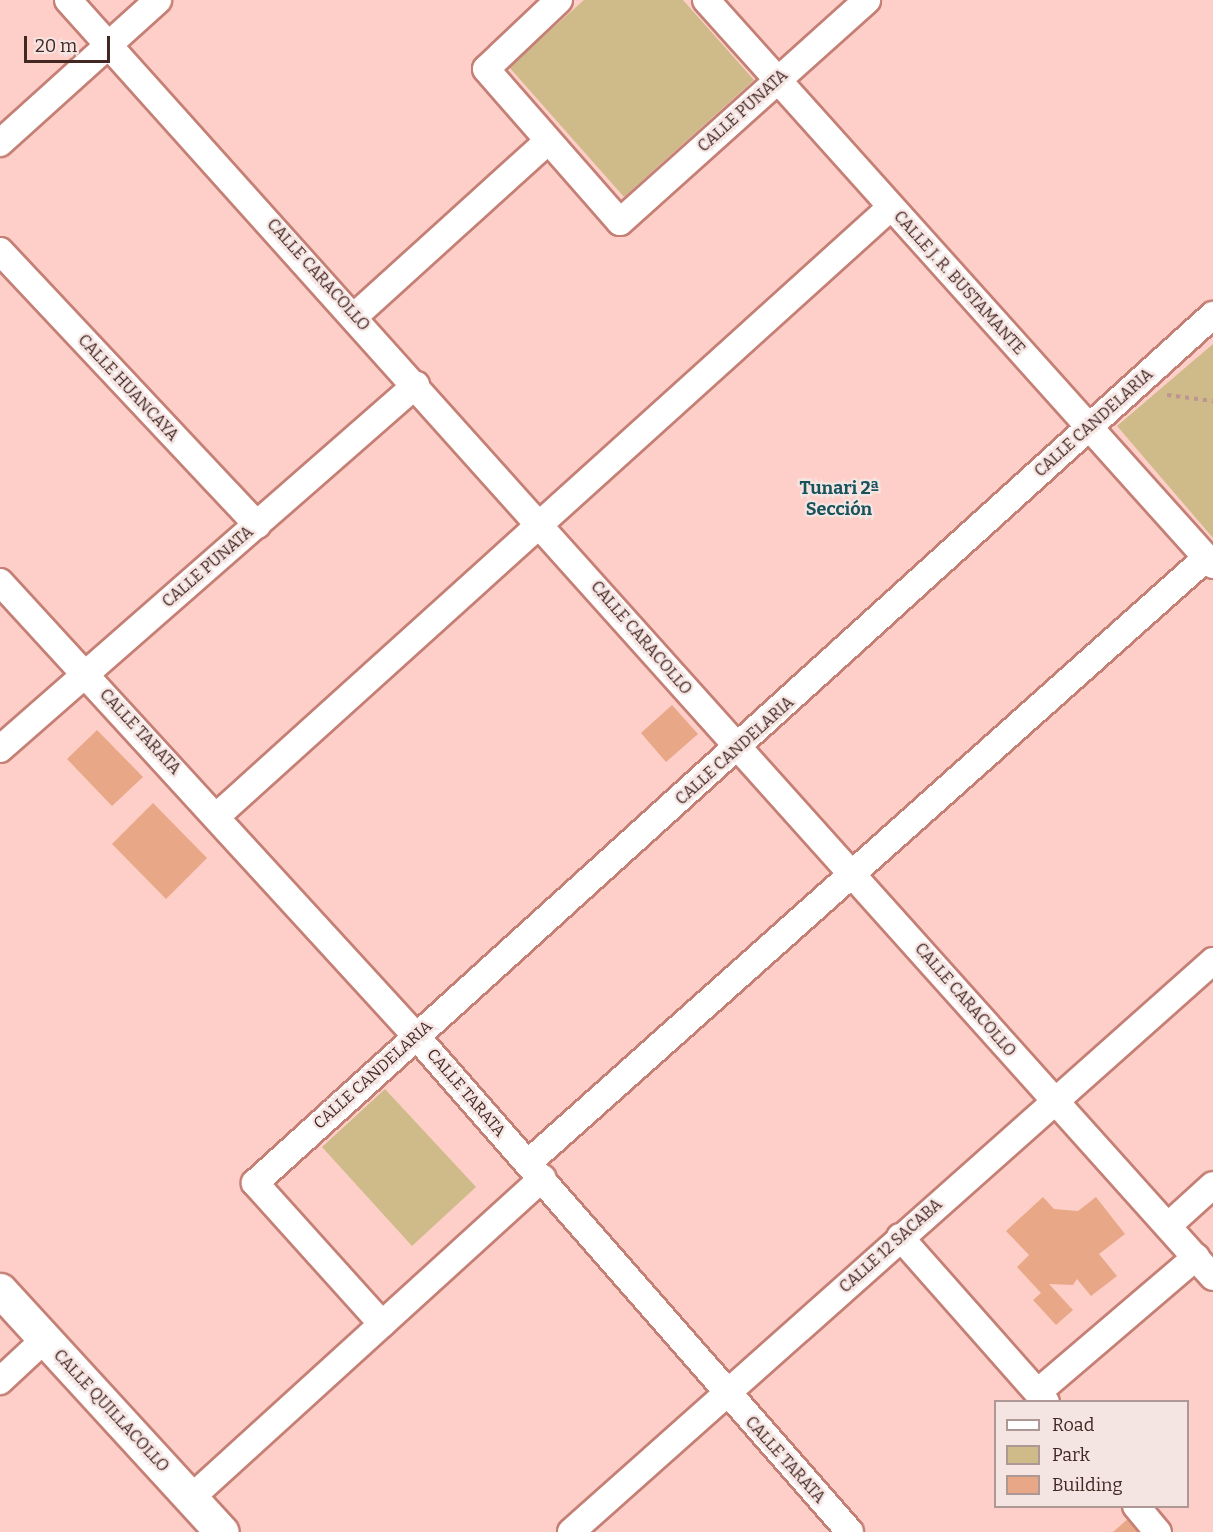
<!DOCTYPE html>
<html>
<head>
<meta charset="utf-8">
<style>
  body { margin:0 }
  #map { position:relative; width:1213px; height:1532px; overflow:hidden; background:#fdcfc8; font-family:Bitter,serif }
  div>[style] { position:absolute }
  [style*='--x'] { left:calc(var(--x)*1px); top:calc(var(--y)*1px); width:calc(var(--w)*1px); rotate:calc(var(--a)*1deg) }
  .green>* { inset:0; background:#cfbb8a }
  .building>* { inset:0; background:#e8a887 }
  .path>* { height:4px; margin-top:-2px; transform-origin:0; background:repeating-linear-gradient(90deg,#be9690 0 4.5px,transparent 0 9px) }
  .roads { filter:drop-shadow(2px 0 #c58076) drop-shadow(-2px 0 #c58076) drop-shadow(0 2px #c58076) drop-shadow(0 -2px #c58076) }
  .street>* { height:26px; margin:-13px; padding:0 13px; transform-origin:13px; border-radius:13px; background:#fff }
  .secondary>* { height:33px; margin:-16.5px; padding:0 16.5px; transform-origin:16.5px; border-radius:16.5px; background:#fff }
  span { translate:-50% -50%; white-space:nowrap; text-align:center; line-height:1.15; -webkit-text-stroke:4.5px #f4e4e2; paint-order:stroke }
  .street-label { font-size:16px; color:#432723 }
  .neighbourhood-label { font-size:18px; color:#18535b; font-weight:700 }
  .legend { position:absolute; left:994px; top:1400px; width:195px; height:108px; box-sizing:border-box; background:#f4e4e2; border:2px solid #ad9896; margin:0; padding:8px 10px; list-style:none; font-size:18px; color:#432723 }
  .legend li { display:flex; align-items:center; gap:12px; height:30px }
  .legend b { width:30px; border:2px solid #ad9896 }
  .scale { position:absolute; left:24px; top:36px; width:86px; height:27px; box-sizing:border-box; border:3px solid #432723; border-top:0; padding-left:8px; font-size:18px; line-height:21px; white-space:nowrap; color:#432723; -webkit-text-stroke:4px #f4e4e2; paint-order:stroke }
</style>
</head>
<body>
<div id="map">
  <div class="green">
    <div style="clip-path:polygon(584px 0,683px 0,754px 80px,624px 197px,509px 67px)"></div>
    <div style="clip-path:polygon(1213px 344px,1213px 538px,1117px 426px)"></div>
    <div style="clip-path:polygon(385px 1089px,476px 1187px,412px 1246px,322px 1147px)"></div>
  </div>
  <div class="building">
    <div style="clip-path:polygon(672px 705px,698px 734px,666px 762px,641px 733px)"></div>
    <div style="clip-path:polygon(97px 730px,143px 777px,112px 806px,67px 759px)"></div>
    <div style="clip-path:polygon(153px 803px,207px 858px,166px 899px,112px 844px)"></div>
    <div style="clip-path:polygon(1043px 1197px,1054px 1209px,1078px 1211px,1096px 1197px,1125px 1234px,1099px 1254px,1117px 1276px,1091px 1296px,1077px 1279px,1073px 1285px,1049px 1284px,1073px 1310px,1056px 1325px,1033px 1300px,1041px 1293px,1017px 1267px,1029px 1255px,1006px 1231px)"></div>
    <div style="clip-path:polygon(1130px 1517px,1143px 1532px,1113px 1532px)"></div>
  </div>
  <div class="path">
    <div style="--x:1167;--y:395;--w:46;--a:7.4"></div>
  </div>
  <div class="roads">
    <div class="street">
      <div style="--x:68;--y:0;--w:1715;--a:48.12"></div>
      <div style="--x:559;--y:0;--w:100;--a:136.6"></div>
      <div style="--x:486;--y:69;--w:203;--a:48.8"></div>
      <div style="--x:620;--y:222;--w:332;--a:-41.9"></div>
      <div style="--x:706;--y:0;--w:759;--a:48.1"></div>
      <div style="--x:0;--y:143;--w:213;--a:-42.1"></div>
      <div style="--x:0;--y:251;--w:376;--a:46.8"></div>
      <div style="--x:356;--y:315;--w:259;--a:-42.2"></div>
      <div style="--x:0;--y:582;--w:616;--a:47.5"></div>
      <div style="--x:416;--y:1036;--w:659;--a:48.81"></div>
      <div style="--x:0;--y:749;--w:553;--a:-41.19"></div>
      <div style="--x:217;--y:816;--w:907;--a:-42.1"></div>
      <div style="--x:528;--y:1163;--w:909;--a:-41.74"></div>
      <div style="--x:1169;--y:1225;--w:59;--a:-42.3"></div>
      <div style="--x:900;--y:1237;--w:220;--a:48.5"></div>
      <div style="--x:382;--y:1324;--w:190;--a:-132"></div>
      <div style="--x:255;--y:1183;--w:1293;--a:-42.18"></div>
      <div style="--x:0;--y:1381;--w:62;--a:-43"></div>
      <div style="--x:1038;--y:1392;--w:208;--a:-40.5"></div>
      <div style="--x:192;--y:1497;--w:474;--a:-42.3"></div>
      <div style="--x:1136;--y:1506;--w:34;--a:50"></div>
      <div style="--x:571;--y:1532;--w:859;--a:-41.65"></div>
    </div>
    <div class="secondary">
      <div style="--x:0;--y:1290;--w:328;--a:47.5"></div>
    </div>
  </div>
  <div class="street-label">
    <span style="left:743px;top:111px;rotate:-42deg">CALLE PUNATA</span>
    <span style="left:318px;top:275px;rotate:48deg">CALLE CARACOLLO</span>
    <span style="left:959px;top:283px;rotate:48deg">CALLE J. R. BUSTAMANTE</span>
    <span style="left:128px;top:388px;rotate:47deg">CALLE HUANCAYA</span>
    <span style="left:1094px;top:423px;rotate:-42deg">CALLE CANDELARIA</span>
    <span style="left:208px;top:567px;rotate:-41deg">CALLE PUNATA</span>
    <span style="left:641px;top:638px;rotate:49deg">CALLE CARACOLLO</span>
    <span style="left:140px;top:732px;rotate:47deg">CALLE TARATA</span>
    <span style="left:735px;top:751px;rotate:-42deg">CALLE CANDELARIA</span>
    <span style="left:965px;top:1000px;rotate:49deg">CALLE CARACOLLO</span>
    <span style="left:373px;top:1075px;rotate:-42deg">CALLE CANDELARIA</span>
    <span style="left:466px;top:1093px;rotate:49deg">CALLE TARATA</span>
    <span style="left:891px;top:1246px;rotate:-42deg">CALLE 12 SACABA</span>
    <span style="left:111px;top:1411px;rotate:47deg">CALLE QUILLACOLLO</span>
    <span style="left:785px;top:1460px;rotate:48deg">CALLE TARATA</span>
  </div>
  <div class="neighbourhood-label">
    <span style="left:839px;top:499px">Tunari 2ª<br>Sección</span>
  </div>
  <ul class="legend">
  <li><b style="height:8px;background:#fff"></b>Road</li>
  <li><b style="height:16px;background:#cfbb8a"></b>Park</li>
  <li><b style="height:16px;background:#e8a887"></b>Building</li>
  </ul>
  <div class="scale">20 m</div>
</div>
</body>
</html>
